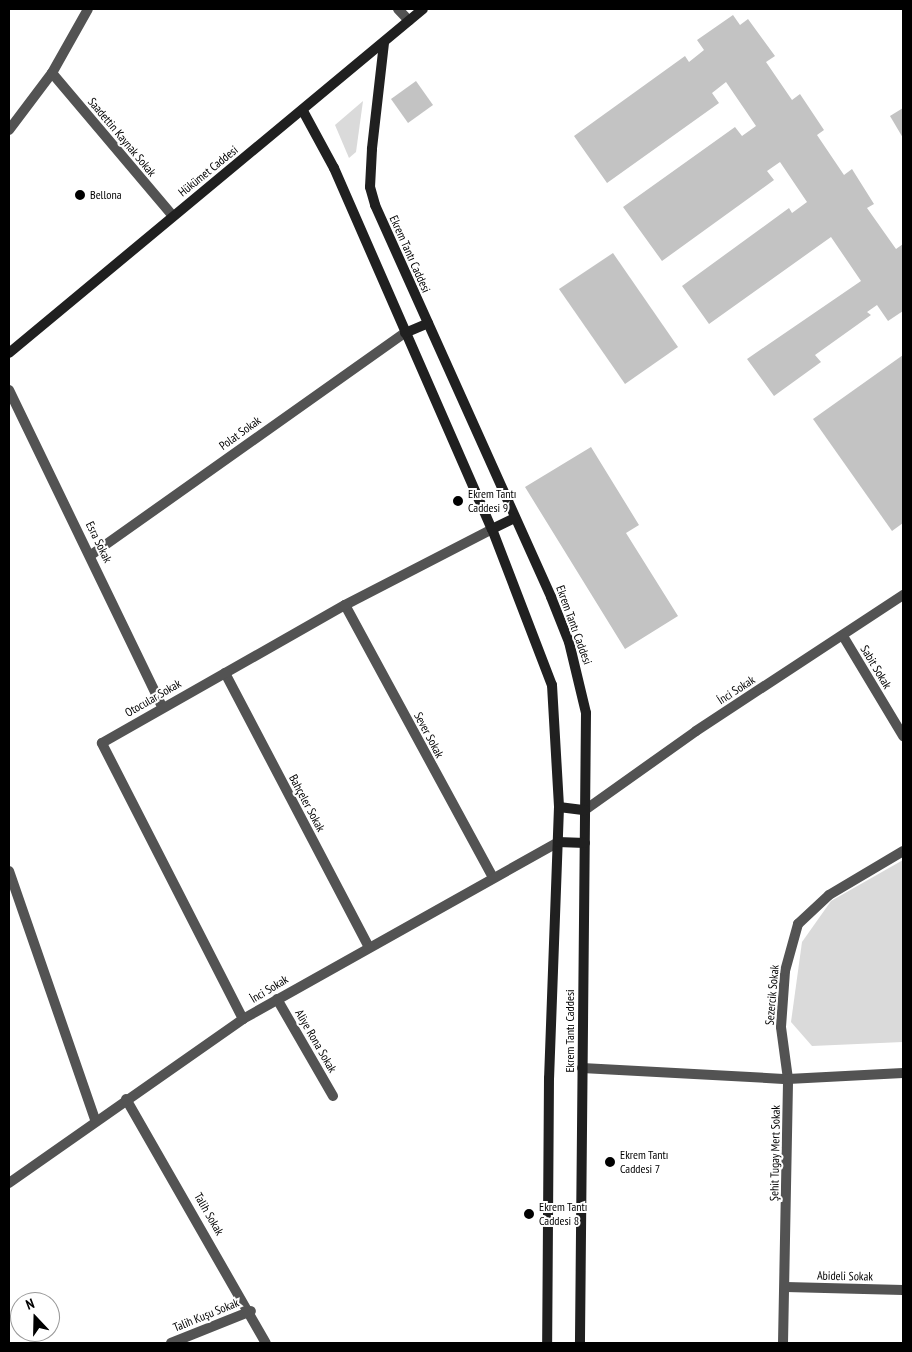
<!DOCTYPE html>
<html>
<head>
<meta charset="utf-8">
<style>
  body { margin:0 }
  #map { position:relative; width:912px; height:1352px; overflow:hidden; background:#fff; font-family:"PT Sans Narrow",sans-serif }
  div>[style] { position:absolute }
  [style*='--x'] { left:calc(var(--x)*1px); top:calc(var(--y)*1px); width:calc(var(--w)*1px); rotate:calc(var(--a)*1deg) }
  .green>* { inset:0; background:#dadada }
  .building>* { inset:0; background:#c3c3c3 }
  .street>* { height:10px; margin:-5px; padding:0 5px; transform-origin:5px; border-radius:5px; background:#535353 }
  .secondary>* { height:10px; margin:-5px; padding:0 5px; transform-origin:5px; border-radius:5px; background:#202020 }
  .dots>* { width:14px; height:14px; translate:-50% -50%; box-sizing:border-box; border:2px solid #fff; border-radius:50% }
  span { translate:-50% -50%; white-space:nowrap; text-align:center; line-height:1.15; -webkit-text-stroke:4px #fff; paint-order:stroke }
  .street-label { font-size:12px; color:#000 }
  .poi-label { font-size:12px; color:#000 }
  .left { translate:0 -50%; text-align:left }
  .frame { position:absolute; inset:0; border:10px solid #000; pointer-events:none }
  .north { position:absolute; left:10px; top:1292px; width:50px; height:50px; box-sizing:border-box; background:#fff; border:1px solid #999; border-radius:50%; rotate:339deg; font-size:14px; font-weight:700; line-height:20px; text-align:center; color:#000 }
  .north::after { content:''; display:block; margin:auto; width:18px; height:22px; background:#000; clip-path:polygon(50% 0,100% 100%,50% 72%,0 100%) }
</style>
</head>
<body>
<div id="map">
  <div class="green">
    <div style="clip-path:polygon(363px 101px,356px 152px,349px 158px,335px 125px)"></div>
    <div style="clip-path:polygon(903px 860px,903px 1042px,812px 1046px,791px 1022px,802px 942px,831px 901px)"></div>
  </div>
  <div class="building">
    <div style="clip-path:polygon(733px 15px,740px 25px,748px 19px,775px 56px,766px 62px,792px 100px,800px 94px,824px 130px,817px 135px,844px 175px,852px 169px,874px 204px,867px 208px,896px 249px,903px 244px,903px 311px,888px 321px,877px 305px,867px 312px,871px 315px,815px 355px,821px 362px,774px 396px,747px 359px,861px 281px,831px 237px,709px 324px,682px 286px,789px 208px,792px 213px,807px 202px,780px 162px,767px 171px,774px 180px,662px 261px,623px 207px,735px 127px,742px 136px,756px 126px,726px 82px,712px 93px,719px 103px,607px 183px,574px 136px,685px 56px,689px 62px,704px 50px,697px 40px)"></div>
    <div style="clip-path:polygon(416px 81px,433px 105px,408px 123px,391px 99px)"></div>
    <div style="clip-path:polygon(903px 108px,903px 138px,890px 116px)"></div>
    <div style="clip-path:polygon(613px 253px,678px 347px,625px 384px,559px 289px)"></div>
    <div style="clip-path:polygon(903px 355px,903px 523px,892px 531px,813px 419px)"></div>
    <div style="clip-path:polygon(591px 447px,639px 525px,626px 533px,678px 616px,625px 649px,525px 487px)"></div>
  </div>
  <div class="street">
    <div style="--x:398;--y:9;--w:16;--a:47"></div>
    <div style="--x:52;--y:73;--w:187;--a:49.8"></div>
    <div style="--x:9;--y:130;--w:71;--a:-53"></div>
    <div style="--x:52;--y:73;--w:73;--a:-60.6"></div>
    <div style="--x:9;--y:390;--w:351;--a:64.2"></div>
    <div style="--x:91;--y:555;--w:385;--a:-35.3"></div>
    <div style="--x:345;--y:605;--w:308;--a:61.5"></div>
    <div style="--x:843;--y:636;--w:117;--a:59"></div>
    <div style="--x:225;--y:673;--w:307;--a:62.3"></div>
    <div style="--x:585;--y:810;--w:136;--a:-35.4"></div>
    <div style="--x:696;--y:731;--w:248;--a:-33.3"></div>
    <div style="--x:9;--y:871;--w:262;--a:70.9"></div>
    <div style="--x:277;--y:999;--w:112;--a:60"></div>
    <div style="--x:243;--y:1019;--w:310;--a:-117.1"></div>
    <div style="--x:102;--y:743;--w:279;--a:-29.6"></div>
    <div style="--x:345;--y:605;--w:165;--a:-27.3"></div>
    <div style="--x:582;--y:1068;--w:206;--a:3.1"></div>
    <div style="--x:788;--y:1079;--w:52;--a:-97.7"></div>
    <div style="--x:781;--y:1027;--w:56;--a:-85.9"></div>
    <div style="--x:785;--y:971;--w:49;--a:-74.5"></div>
    <div style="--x:798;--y:924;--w:42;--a:-43.1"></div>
    <div style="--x:829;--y:895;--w:86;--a:-30.7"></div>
    <div style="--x:126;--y:1099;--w:281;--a:60.2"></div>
    <div style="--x:9;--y:1183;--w:286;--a:-35"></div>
    <div style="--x:243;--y:1019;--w:361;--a:-29.3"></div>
    <div style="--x:786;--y:1287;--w:117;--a:1.5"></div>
    <div style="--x:171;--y:1343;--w:86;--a:-21.8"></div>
    <div style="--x:783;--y:1343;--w:264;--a:-88.9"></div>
    <div style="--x:788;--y:1079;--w:115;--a:-3"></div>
  </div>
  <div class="secondary">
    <div style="--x:384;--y:43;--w:107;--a:96.5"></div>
    <div style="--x:372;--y:149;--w:38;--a:93"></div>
    <div style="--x:370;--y:187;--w:19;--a:74"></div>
    <div style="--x:375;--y:205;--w:430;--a:65.8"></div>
    <div style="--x:551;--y:597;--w:48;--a:68.2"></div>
    <div style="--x:569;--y:642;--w:73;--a:76.5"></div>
    <div style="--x:586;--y:713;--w:630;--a:90.55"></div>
    <div style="--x:303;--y:111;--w:65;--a:61.5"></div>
    <div style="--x:334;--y:168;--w:394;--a:66.4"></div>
    <div style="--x:492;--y:529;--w:167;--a:69"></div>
    <div style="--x:552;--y:685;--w:122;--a:86.7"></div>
    <div style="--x:559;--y:807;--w:271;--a:92.1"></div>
    <div style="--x:549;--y:1078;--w:265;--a:90.4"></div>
    <div style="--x:405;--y:333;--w:25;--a:-23"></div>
    <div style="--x:9;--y:353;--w:538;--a:-39.72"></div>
    <div style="--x:492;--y:529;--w:25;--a:-26"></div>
    <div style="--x:559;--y:807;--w:26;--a:7"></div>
    <div style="--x:558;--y:842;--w:27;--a:2"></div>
  </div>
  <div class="dots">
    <div style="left:80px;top:195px;background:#000"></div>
    <div style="left:458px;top:501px;background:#000"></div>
    <div style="left:610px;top:1162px;background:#000"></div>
    <div style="left:529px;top:1214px;background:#000"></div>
  </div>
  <div class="street-label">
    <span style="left:122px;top:137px;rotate:50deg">Saadettin Kaynak Sokak</span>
    <span style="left:208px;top:171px;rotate:-39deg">Hükümet Caddesi</span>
    <span style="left:410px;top:254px;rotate:66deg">Ekrem Tantı Caddesi</span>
    <span style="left:240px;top:433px;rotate:-36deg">Polat Sokak</span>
    <span style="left:99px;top:542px;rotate:64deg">Esra Sokak</span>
    <span style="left:574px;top:625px;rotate:70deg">Ekrem Tantı Caddesi</span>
    <span style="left:876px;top:667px;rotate:59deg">Sabit Sokak</span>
    <span style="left:736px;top:690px;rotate:-33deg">İnci Sokak</span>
    <span style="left:153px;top:698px;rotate:-30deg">Otocular Sokak</span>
    <span style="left:429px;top:735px;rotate:62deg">Sever Sokak</span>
    <span style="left:307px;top:803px;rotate:62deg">Bahçeler Sokak</span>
    <span style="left:269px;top:989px;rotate:-31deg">İnci Sokak</span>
    <span style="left:772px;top:995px;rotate:-85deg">Sezercik Sokak</span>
    <span style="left:570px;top:1031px;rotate:-90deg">Ekrem Tantı Caddesi</span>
    <span style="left:316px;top:1041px;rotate:60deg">Aliye Rona Sokak</span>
    <span style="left:775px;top:1153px;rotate:-89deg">Şehit Tugay Mert Sokak</span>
    <span style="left:209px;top:1214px;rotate:60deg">Talih Sokak</span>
    <span style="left:845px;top:1276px;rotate:1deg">Abideli Sokak</span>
    <span style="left:206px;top:1315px;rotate:-22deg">Talih Kuşu Sokak</span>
  </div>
  <div class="poi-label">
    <span class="left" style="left:90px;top:195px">Bellona</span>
    <span class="left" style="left:468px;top:501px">Ekrem Tantı<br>Caddesi 9</span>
    <span class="left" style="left:620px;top:1162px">Ekrem Tantı<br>Caddesi 7</span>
    <span class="left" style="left:539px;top:1214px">Ekrem Tantı<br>Caddesi 8</span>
  </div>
  <div class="frame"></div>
  <div class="north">N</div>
</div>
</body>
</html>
